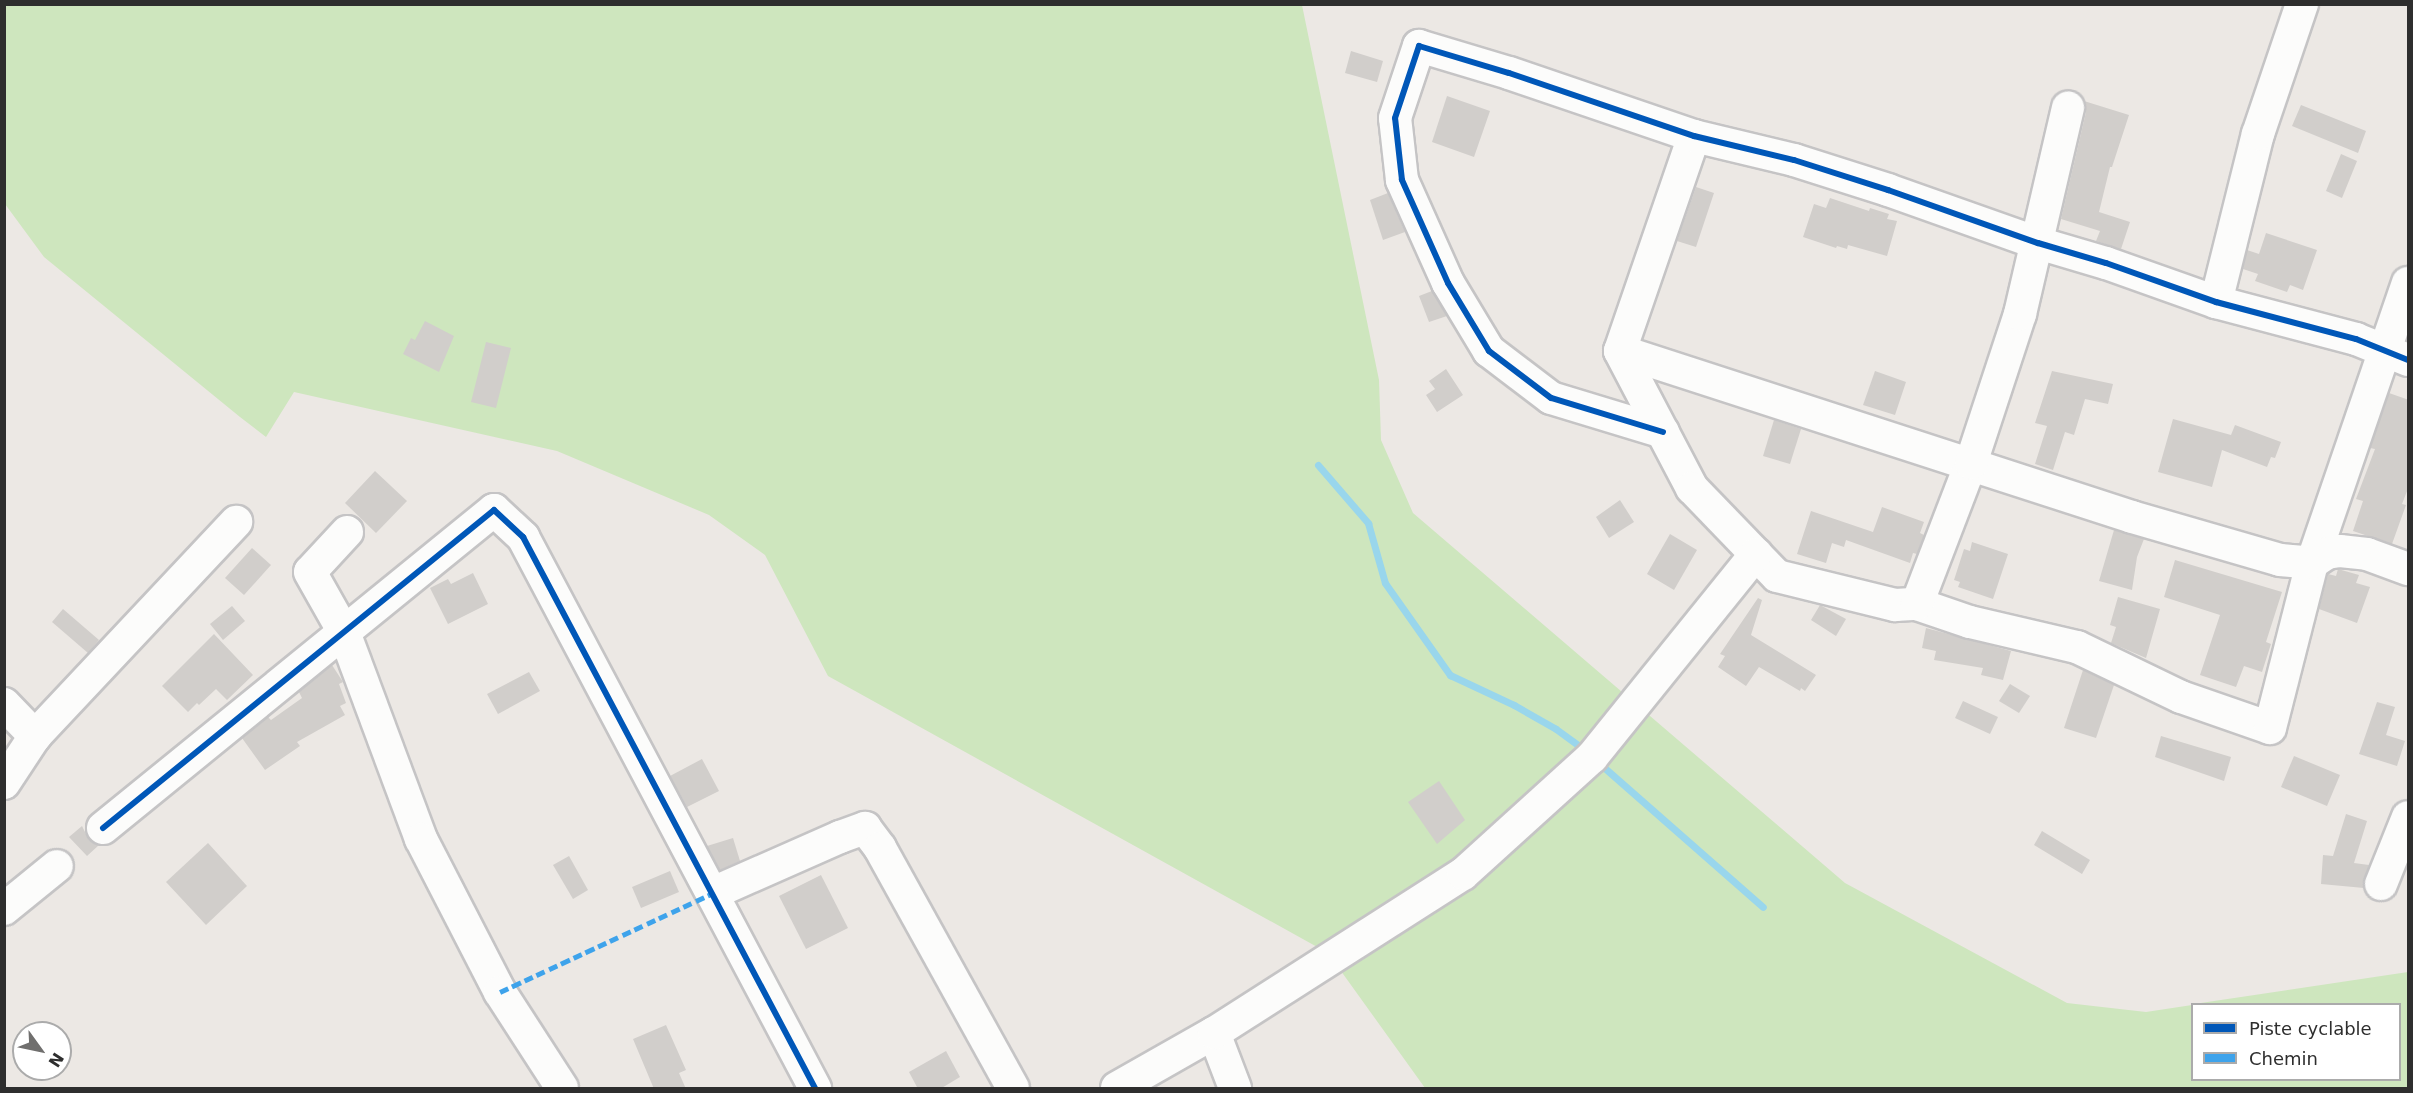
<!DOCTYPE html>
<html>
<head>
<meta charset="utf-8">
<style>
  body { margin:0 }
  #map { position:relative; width:2413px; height:1093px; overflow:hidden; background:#ece8e4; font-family:"DejaVu Sans",sans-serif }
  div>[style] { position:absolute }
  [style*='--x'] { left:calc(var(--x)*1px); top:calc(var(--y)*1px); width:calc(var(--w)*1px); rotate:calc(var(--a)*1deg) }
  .green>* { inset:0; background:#cee6be }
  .stream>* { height:7px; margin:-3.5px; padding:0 3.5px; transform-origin:3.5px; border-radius:3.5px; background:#99d6ec }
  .building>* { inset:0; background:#d1cecb }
  .roads { filter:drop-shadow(2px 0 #c5c4c5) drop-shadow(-2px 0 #c5c4c5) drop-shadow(0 2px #c5c4c5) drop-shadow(0 -2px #c5c4c5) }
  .minor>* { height:32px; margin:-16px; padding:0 16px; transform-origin:16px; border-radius:16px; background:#fcfcfb }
  .quiet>* { height:4.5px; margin-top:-2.25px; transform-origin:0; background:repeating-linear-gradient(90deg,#3ea3eb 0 9px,transparent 0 13.5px) }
  .cycleway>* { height:6px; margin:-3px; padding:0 3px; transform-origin:3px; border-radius:3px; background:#0057b8 }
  span { translate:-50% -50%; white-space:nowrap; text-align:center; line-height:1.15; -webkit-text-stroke:5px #fff; paint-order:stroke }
  .frame { position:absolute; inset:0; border:6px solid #2e2e2e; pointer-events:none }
  .legend { position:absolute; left:2191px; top:1003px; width:210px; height:78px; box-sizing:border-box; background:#fff; border:2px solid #ababab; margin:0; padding:8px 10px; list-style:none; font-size:18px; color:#2e2e2e }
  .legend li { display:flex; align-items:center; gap:12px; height:30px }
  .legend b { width:30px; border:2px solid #ababab }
  .north { position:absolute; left:12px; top:1021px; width:60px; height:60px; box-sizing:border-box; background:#fff; border:2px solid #ababab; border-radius:50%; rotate:123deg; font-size:16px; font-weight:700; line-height:24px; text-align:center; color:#2e2e2e }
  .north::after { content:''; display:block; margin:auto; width:21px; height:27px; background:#706f6e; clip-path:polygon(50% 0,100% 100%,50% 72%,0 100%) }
</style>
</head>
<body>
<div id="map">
  <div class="green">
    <div style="clip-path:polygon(4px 5px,1302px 5px,1379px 380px,1381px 440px,1413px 513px,1845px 883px,2067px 1003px,2146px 1012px,2192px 1005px,2192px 1080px,2400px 1080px,2400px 1004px,2194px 1004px,2408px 972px,2408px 1088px,1425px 1088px,1328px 953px,828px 676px,765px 555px,709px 515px,557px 451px,294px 392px,266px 437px,240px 417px,44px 257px,5px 204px)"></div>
  </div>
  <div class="stream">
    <div style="--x:1318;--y:465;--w:77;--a:49.2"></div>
    <div style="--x:1368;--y:523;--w:62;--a:74.2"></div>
    <div style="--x:1385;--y:583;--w:113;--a:54.8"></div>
    <div style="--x:1450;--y:675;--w:71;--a:25.1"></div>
    <div style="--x:1514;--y:705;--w:48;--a:29.7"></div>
    <div style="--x:1556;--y:729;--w:32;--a:36"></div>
    <div style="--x:1599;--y:763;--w:218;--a:41.3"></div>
  </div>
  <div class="building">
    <div style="clip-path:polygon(1351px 51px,1383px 61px,1377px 82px,1345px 73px)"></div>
    <div style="clip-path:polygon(1447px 96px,1490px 111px,1474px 157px,1432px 142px)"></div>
    <div style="clip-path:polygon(2084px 101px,2129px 115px,2112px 167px,2110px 167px,2099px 212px,2130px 222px,2121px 249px,2096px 241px,2100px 231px,2061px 219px,2086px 112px)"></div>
    <div style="clip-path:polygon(2301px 105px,2366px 131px,2358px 153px,2292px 126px)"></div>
    <div style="clip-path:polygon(2341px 154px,2357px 161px,2342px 198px,2326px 191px)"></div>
    <div style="clip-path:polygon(1696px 187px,1714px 193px,1696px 247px,1677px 241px)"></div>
    <div style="clip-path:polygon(1388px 193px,1405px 232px,1383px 240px,1370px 200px)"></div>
    <div style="clip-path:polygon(1830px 198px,1869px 211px,1870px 208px,1889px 214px,1887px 219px,1897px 221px,1887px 256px,1848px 245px,1847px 249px,1837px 246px,1836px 248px,1803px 237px,1814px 204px,1826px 208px)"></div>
    <div style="clip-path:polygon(2266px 233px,2317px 250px,2303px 290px,2290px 285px,2287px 292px,2255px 281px,2258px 274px,2243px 269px,2247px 250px,2259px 254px)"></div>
    <div style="clip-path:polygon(1432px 291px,1447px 316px,1429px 322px,1419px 296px)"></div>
    <div style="clip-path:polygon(425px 321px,454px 336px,439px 372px,403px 354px,411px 338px,415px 340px)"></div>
    <div style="clip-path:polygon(486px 342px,511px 348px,496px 408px,471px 402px)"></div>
    <div style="clip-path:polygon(1446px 369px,1463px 395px,1437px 412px,1426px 395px,1435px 389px,1429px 381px)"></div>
    <div style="clip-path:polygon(1875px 371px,1906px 382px,1895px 415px,1863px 405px)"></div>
    <div style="clip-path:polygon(2052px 371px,2113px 384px,2108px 404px,2085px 399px,2074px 435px,2065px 432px,2053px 470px,2035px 464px,2047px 426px,2035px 423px)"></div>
    <div style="clip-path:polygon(2389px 393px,2409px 400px,2409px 486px,2402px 504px,2406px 505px,2392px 544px,2353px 531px,2363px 501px,2356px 499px,2375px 449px,2370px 448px)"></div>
    <div style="clip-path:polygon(2173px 419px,2231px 435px,2235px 425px,2281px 442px,2275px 458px,2271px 457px,2267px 467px,2222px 450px,2212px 487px,2158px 472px)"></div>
    <div style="clip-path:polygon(1774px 420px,1801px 429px,1790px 464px,1763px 456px)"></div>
    <div style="clip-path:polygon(375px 471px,407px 501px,376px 533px,345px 503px)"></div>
    <div style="clip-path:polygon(1620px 500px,1634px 522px,1609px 538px,1596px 517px)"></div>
    <div style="clip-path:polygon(1882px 507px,1924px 522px,1920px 533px,1924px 535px,1923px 538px,1917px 554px,1913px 553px,1910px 563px,1846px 540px,1844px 547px,1832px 543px,1826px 563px,1797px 554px,1811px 511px,1873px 532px)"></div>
    <div style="clip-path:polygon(2114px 530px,2144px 539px,2137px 557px,2132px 590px,2099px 581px)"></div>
    <div style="clip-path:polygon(1670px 534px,1697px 550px,1674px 590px,1647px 574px)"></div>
    <div style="clip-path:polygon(1972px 542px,2008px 554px,1993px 599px,1958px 587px,1960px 582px,1954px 580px,1964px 549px,1970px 551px)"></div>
    <div style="clip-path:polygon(252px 548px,271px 565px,244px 595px,225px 578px)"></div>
    <div style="clip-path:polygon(2175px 560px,2282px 592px,2266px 642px,2271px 644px,2262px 672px,2244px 666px,2236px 687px,2200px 675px,2220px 615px,2164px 597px)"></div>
    <div style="clip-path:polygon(2338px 569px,2359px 575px,2356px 583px,2370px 587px,2357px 623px,2319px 609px,2328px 574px,2336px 576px)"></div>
    <div style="clip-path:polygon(473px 573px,488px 604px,448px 624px,430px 588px,448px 579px,451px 584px)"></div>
    <div style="clip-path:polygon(2118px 597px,2160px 609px,2146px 658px,2111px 643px,2116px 627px,2110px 625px)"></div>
    <div style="clip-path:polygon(1758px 598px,1762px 600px,1751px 635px,1816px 675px,1805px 691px,1801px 688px,1800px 691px,1759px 667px,1746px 686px,1718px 667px,1725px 656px,1720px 654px)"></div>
    <div style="clip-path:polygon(1820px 605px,1846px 619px,1836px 636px,1811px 620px)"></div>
    <div style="clip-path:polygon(232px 606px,245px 621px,223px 640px,210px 624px)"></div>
    <div style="clip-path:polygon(63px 609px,99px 640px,88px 653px,52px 622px)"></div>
    <div style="clip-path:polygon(1926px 628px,2011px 651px,2003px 680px,1981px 675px,1983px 668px,1934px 660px,1936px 651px,1922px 648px)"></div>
    <div style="clip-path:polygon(214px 634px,253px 675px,227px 700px,216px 689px,199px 705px,197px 703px,188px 712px,162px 686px)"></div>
    <div style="clip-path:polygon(332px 665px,343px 682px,339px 684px,346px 703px,340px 706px,345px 715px,297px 742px,300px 746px,265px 770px,242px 738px,268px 717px,271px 720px,302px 698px,299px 692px)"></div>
    <div style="clip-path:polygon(2083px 670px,2114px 685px,2096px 738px,2064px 728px)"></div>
    <div style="clip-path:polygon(529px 672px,540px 691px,498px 714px,487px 694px)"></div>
    <div style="clip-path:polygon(2010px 684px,2030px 696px,2019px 713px,1999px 701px)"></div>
    <div style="clip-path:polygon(1963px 701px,1998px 717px,1990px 734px,1955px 718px)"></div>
    <div style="clip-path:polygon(2377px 702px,2395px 707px,2386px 735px,2405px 741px,2397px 766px,2359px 754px)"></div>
    <div style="clip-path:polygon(2161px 736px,2231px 757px,2224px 781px,2155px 757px)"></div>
    <div style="clip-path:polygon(2294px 756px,2340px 775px,2327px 806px,2281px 787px)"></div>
    <div style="clip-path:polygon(702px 759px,719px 791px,687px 807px,670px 776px)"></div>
    <div style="clip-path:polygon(1439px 781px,1465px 820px,1437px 844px,1408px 802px)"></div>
    <div style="clip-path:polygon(2346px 814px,2367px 821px,2354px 863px,2369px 865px,2364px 888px,2321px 884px,2323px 855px,2333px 856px)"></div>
    <div style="clip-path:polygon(82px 826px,89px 840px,99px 845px,87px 856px,69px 837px)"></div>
    <div style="clip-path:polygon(2042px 831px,2090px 860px,2082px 874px,2034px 845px)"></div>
    <div style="clip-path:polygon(733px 838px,740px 861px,720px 870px,707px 846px)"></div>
    <div style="clip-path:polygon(208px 843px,247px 886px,206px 925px,166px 882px)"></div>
    <div style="clip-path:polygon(569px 856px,588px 890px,573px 899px,553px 865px)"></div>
    <div style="clip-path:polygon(670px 871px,679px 892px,641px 908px,632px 887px)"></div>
    <div style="clip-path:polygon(821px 875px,848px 928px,806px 949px,779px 896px)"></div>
    <div style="clip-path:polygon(666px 1025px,686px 1070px,679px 1073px,686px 1089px,654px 1089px,633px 1039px)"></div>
    <div style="clip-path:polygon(946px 1051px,960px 1077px,940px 1089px,918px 1089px,909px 1072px)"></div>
  </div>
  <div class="roads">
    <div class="minor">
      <div style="--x:1694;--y:136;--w:227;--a:109"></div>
      <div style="--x:1620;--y:351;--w:155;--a:62.3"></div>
      <div style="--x:1692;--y:488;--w:122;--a:46"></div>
      <div style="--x:1777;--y:576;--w:122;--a:13.8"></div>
      <div style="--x:1895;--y:605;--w:22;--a:-3"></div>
      <div style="--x:1917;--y:604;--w:56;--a:18.8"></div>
      <div style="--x:1970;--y:622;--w:110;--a:13.2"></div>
      <div style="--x:2077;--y:647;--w:115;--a:25.7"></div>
      <div style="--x:2181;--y:697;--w:94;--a:19.2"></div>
      <div style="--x:2270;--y:728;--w:170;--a:-75.7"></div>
      <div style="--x:2312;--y:563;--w:296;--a:-71.1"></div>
      <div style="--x:2216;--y:302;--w:173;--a:-76"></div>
      <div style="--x:2258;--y:134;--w:137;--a:-71.3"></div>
      <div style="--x:1620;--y:351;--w:538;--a:17.96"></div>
      <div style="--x:2132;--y:517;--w:154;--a:16.2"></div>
      <div style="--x:2280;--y:560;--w:32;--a:5"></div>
      <div style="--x:2312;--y:563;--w:18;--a:-34"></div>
      <div style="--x:2327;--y:553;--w:13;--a:-9"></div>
      <div style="--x:2340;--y:551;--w:27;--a:6"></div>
      <div style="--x:2367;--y:554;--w:44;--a:20.1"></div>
      <div style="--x:1663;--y:432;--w:117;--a:-163.1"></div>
      <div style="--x:1551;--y:398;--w:78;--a:-142.8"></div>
      <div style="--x:1489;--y:351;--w:79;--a:-121.1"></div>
      <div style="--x:1448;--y:283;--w:113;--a:-114.1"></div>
      <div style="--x:1402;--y:180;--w:62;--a:-96.4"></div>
      <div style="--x:1395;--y:118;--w:76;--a:-71.6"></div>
      <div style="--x:1419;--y:46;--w:94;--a:16.7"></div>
      <div style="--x:1509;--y:73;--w:195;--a:18.8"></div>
      <div style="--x:1694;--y:136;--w:103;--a:13.5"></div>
      <div style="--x:1794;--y:160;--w:99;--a:17.7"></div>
      <div style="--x:1888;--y:190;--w:159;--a:19.5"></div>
      <div style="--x:2038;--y:243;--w:71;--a:16.4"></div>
      <div style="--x:2106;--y:263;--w:117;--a:19.5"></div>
      <div style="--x:2216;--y:302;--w:145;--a:14.8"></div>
      <div style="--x:2356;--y:339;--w:56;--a:22"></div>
      <div style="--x:347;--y:532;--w:54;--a:132.8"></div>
      <div style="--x:310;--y:572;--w:69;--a:60.5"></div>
      <div style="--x:344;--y:632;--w:221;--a:69.6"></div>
      <div style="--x:421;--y:839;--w:172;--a:62.7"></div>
      <div style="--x:500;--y:992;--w:114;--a:57.1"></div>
      <div style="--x:1917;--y:604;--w:151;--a:-69"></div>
      <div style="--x:1971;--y:463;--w:157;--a:-71.8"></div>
      <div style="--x:2020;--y:314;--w:212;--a:-76.9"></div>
      <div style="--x:4;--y:704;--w:45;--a:45.9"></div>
      <div style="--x:4;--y:783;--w:56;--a:-56.6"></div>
      <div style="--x:35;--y:736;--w:294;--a:-46.8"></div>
      <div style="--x:103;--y:828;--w:504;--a:-39.12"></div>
      <div style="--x:494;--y:510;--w:40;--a:43"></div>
      <div style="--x:523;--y:537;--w:624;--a:62.08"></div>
      <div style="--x:2381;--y:884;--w:72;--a:-68.1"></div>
      <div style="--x:713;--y:893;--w:139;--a:-23.8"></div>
      <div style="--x:840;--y:837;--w:27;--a:-20"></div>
      <div style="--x:865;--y:828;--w:25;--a:53"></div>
      <div style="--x:880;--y:848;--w:274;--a:61"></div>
      <div style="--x:4;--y:909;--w:68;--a:-39.1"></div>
      <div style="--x:1214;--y:1033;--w:59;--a:69.1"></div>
      <div style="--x:1117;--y:1088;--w:112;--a:-29.6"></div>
      <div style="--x:1214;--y:1033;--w:295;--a:-32.6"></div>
      <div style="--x:1463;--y:874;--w:174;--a:-42.2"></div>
      <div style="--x:1592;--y:757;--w:261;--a:-51.1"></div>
    </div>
  </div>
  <div class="quiet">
    <div style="--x:500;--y:992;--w:235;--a:-24.9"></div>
  </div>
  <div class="cycleway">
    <div style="--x:1663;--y:432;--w:117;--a:-163.1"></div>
    <div style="--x:1551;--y:398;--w:78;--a:-142.8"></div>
    <div style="--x:1489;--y:351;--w:79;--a:-121.1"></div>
    <div style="--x:1448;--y:283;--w:113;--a:-114.1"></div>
    <div style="--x:1402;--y:180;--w:62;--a:-96.4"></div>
    <div style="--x:1395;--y:118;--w:76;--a:-71.6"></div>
    <div style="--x:1419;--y:46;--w:94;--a:16.7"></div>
    <div style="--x:1509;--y:73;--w:195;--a:18.8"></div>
    <div style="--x:1694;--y:136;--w:103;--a:13.5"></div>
    <div style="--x:1794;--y:160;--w:99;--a:17.7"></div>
    <div style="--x:1888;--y:190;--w:159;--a:19.5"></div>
    <div style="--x:2038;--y:243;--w:71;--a:16.4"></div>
    <div style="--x:2106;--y:263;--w:117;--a:19.5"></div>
    <div style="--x:2216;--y:302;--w:145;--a:14.8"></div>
    <div style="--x:2356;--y:339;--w:56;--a:22"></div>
    <div style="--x:103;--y:828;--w:504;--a:-39.12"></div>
    <div style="--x:494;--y:510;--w:40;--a:43"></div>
    <div style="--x:523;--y:537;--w:624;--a:62.08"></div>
  </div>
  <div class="frame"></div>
  <ul class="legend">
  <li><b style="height:8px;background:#0057b8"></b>Piste cyclable</li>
  <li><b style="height:8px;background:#3ea3eb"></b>Chemin</li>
  </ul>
  <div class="north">N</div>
</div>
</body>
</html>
